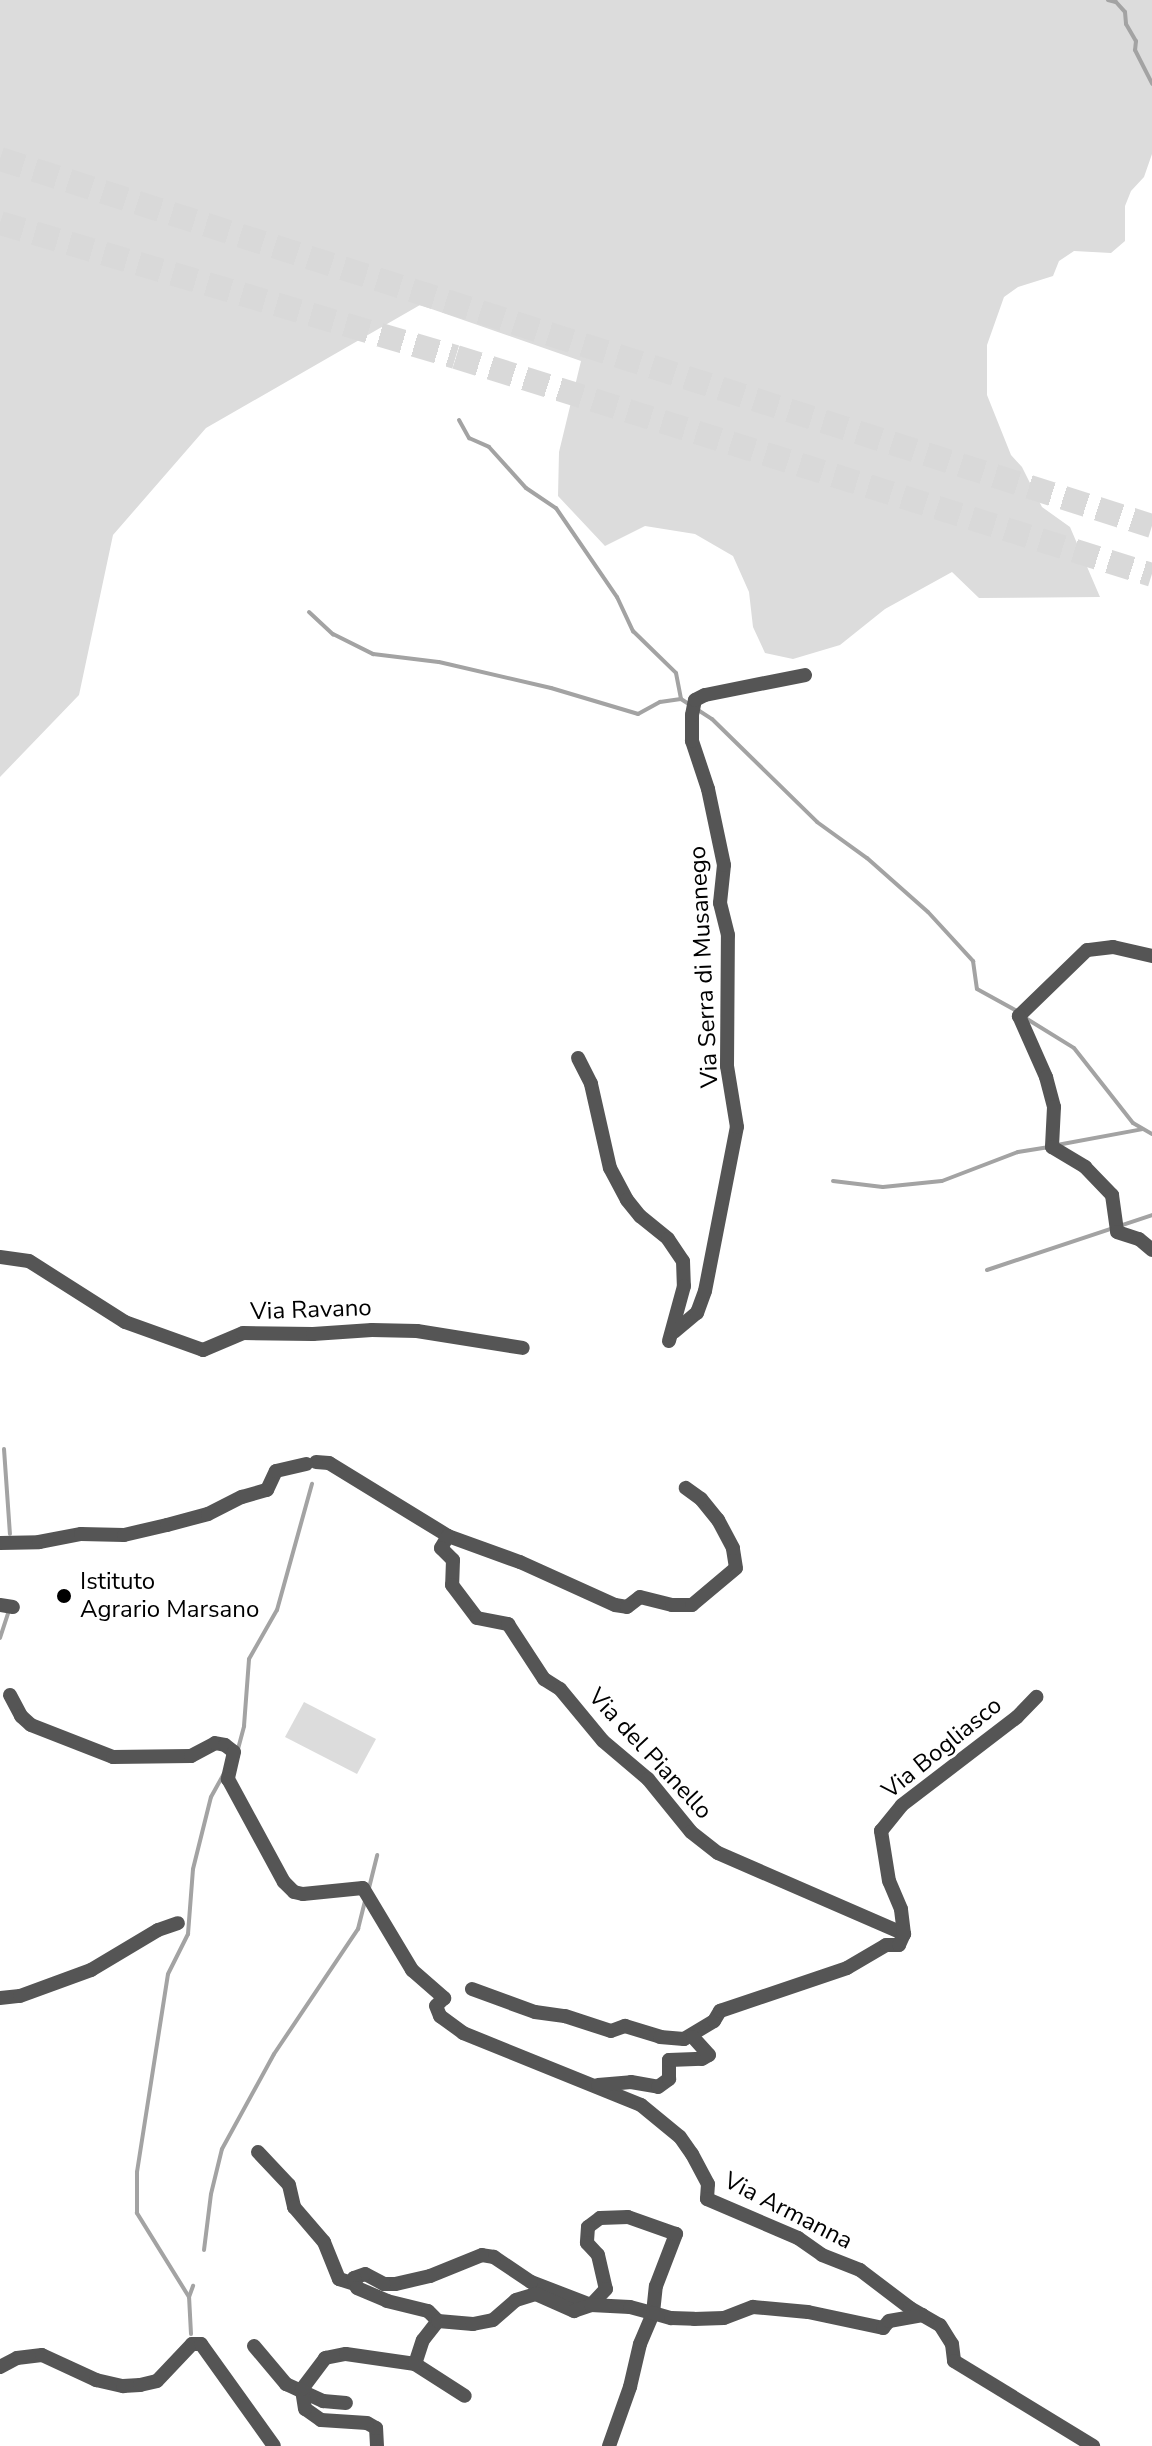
<!DOCTYPE html>
<html>
<head>
<meta charset="utf-8">
<style>
  body { margin:0 }
  #map { position:relative; width:1152px; height:2446px; overflow:hidden; background:#fff; font-family:"Nunito Sans",sans-serif }
  div>[style] { position:absolute }
  [style*='--x'] { left:calc(var(--x)*1px); top:calc(var(--y)*1px); width:calc(var(--w)*1px); rotate:calc(var(--a)*1deg) }
  .green>* { inset:0; background:#dcdcdc }
  .stream>* { height:4px; margin:-2px; padding:0 2px; transform-origin:2px; border-radius:2px; background:#a3a3a3 }
  .highway-tunnel>* { height:24px; margin-top:-12px; transform-origin:0; background:repeating-linear-gradient(90deg,#d9d9d9 0 24px,transparent 0 36px) }
  .street>* { height:14px; margin:-7px; padding:0 7px; transform-origin:7px; border-radius:7px; background:#555 }
  .dots>* { width:22px; height:22px; translate:-50% -50%; box-sizing:border-box; border:4px solid #fff; border-radius:50% }
  span { translate:-50% -50%; white-space:nowrap; text-align:center; line-height:1.15; -webkit-text-stroke:6px #fff; paint-order:stroke }
  .street-label { font-size:24px; color:#000 }
  .poi-label { font-size:24px; color:#000 }
  .left { translate:0 -50%; text-align:left }
</style>
</head>
<body>
<div id="map">
  <div class="green">
    <div style="clip-path:polygon(0 0,1152px 0,1152px 154px,1144px 177px,1131px 191px,1125px 206px,1125px 241px,1111px 253px,1074px 251px,1059px 261px,1053px 276px,1018px 287px,1004px 297px,987px 345px,987px 395px,1011px 455px,1022px 467px,1042px 507px,1070px 527px,1100px 597px,979px 598px,952px 572px,885px 609px,840px 645px,793px 659px,765px 653px,753px 627px,749px 592px,733px 556px,695px 534px,645px 526px,605px 546px,558px 496px,559px 452px,581px 361px,420px 305px,206px 428px,113px 535px,79px 695px,0 777px)"></div>
    <div style="clip-path:polygon(304px 1702px,376px 1739px,357px 1774px,285px 1737px)"></div>
  </div>
  <div class="stream">
    <div style="--x:1108;--y:0;--w:8;--a:14"></div>
    <div style="--x:1116;--y:2;--w:13;--a:48"></div>
    <div style="--x:1125;--y:12;--w:12;--a:85"></div>
    <div style="--x:1126;--y:24;--w:20;--a:60"></div>
    <div style="--x:1136;--y:41;--w:9;--a:96"></div>
    <div style="--x:1135;--y:50;--w:38;--a:63"></div>
    <div style="--x:459;--y:420;--w:21;--a:61"></div>
    <div style="--x:469;--y:438;--w:22;--a:24"></div>
    <div style="--x:489;--y:447;--w:55;--a:47.9"></div>
    <div style="--x:526;--y:488;--w:36;--a:34"></div>
    <div style="--x:556;--y:508;--w:108;--a:55.6"></div>
    <div style="--x:617;--y:597;--w:38;--a:65"></div>
    <div style="--x:633;--y:631;--w:60;--a:44.3"></div>
    <div style="--x:676;--y:673;--w:26;--a:79"></div>
    <div style="--x:681;--y:699;--w:37;--a:33"></div>
    <div style="--x:712;--y:719;--w:147;--a:44.4"></div>
    <div style="--x:817;--y:822;--w:62;--a:35.8"></div>
    <div style="--x:867;--y:858;--w:81;--a:41.5"></div>
    <div style="--x:928;--y:912;--w:67;--a:47.4"></div>
    <div style="--x:973;--y:961;--w:28;--a:82"></div>
    <div style="--x:977;--y:989;--w:46;--a:28.8"></div>
    <div style="--x:309;--y:612;--w:33;--a:43"></div>
    <div style="--x:333;--y:634;--w:45;--a:26.6"></div>
    <div style="--x:373;--y:654;--w:66;--a:6.9"></div>
    <div style="--x:439;--y:662;--w:115;--a:13.1"></div>
    <div style="--x:551;--y:688;--w:91;--a:16.6"></div>
    <div style="--x:638;--y:714;--w:25;--a:-29"></div>
    <div style="--x:660;--y:702;--w:21;--a:-8"></div>
    <div style="--x:1027;--y:1019;--w:55;--a:31.7"></div>
    <div style="--x:1074;--y:1048;--w:95;--a:51.8"></div>
    <div style="--x:1133;--y:1123;--w:22;--a:30"></div>
    <div style="--x:1057;--y:1145;--w:87;--a:-10.5"></div>
    <div style="--x:833;--y:1181;--w:50;--a:6.8"></div>
    <div style="--x:883;--y:1187;--w:59;--a:-5.8"></div>
    <div style="--x:942;--y:1181;--w:81;--a:-20.9"></div>
    <div style="--x:1018;--y:1152;--w:30;--a:-9"></div>
    <div style="--x:987;--y:1270;--w:174;--a:-18.4"></div>
    <div style="--x:4;--y:1449;--w:85;--a:86"></div>
    <div style="--x:0;--y:1638;--w:26;--a:-72"></div>
    <div style="--x:238;--y:1749;--w:24;--a:-75"></div>
    <div style="--x:244;--y:1726;--w:67;--a:-85.7"></div>
    <div style="--x:249;--y:1659;--w:56;--a:-60.3"></div>
    <div style="--x:277;--y:1610;--w:131;--a:-74.5"></div>
    <div style="--x:369;--y:1888;--w:34;--a:-76"></div>
    <div style="--x:204;--y:2250;--w:56;--a:-82.9"></div>
    <div style="--x:211;--y:2194;--w:46;--a:-76.3"></div>
    <div style="--x:222;--y:2149;--w:108;--a:-61.3"></div>
    <div style="--x:274;--y:2054;--w:151;--a:-56.1"></div>
    <div style="--x:358;--y:1929;--w:30;--a:-76"></div>
    <div style="--x:189;--y:2297;--w:12;--a:-70"></div>
    <div style="--x:191;--y:2334;--w:37;--a:-93"></div>
    <div style="--x:189;--y:2297;--w:99;--a:-121.8"></div>
    <div style="--x:137;--y:2213;--w:41;--a:-90"></div>
    <div style="--x:137;--y:2172;--w:200;--a:-81.1"></div>
    <div style="--x:168;--y:1974;--w:45;--a:-63.4"></div>
    <div style="--x:188;--y:1934;--w:65;--a:-85.6"></div>
    <div style="--x:193;--y:1869;--w:74;--a:-76"></div>
    <div style="--x:211;--y:1797;--w:26;--a:-61"></div>
  </div>
  <div class="highway-tunnel">
    <div style="--x:0;--y:159;--w:1209;--a:17.67"></div>
    <div style="--x:0;--y:223;--w:475;--a:16.4"></div>
    <div style="--x:456;--y:357;--w:729;--a:17.39"></div>
  </div>
  <div class="street">
    <div style="--x:1152;--y:956;--w:40;--a:-167"></div>
    <div style="--x:1113;--y:947;--w:26;--a:173"></div>
    <div style="--x:1087;--y:950;--w:95;--a:135.9"></div>
    <div style="--x:1019;--y:1016;--w:67;--a:66.1"></div>
    <div style="--x:1046;--y:1077;--w:31;--a:75"></div>
    <div style="--x:1054;--y:1107;--w:40;--a:92.9"></div>
    <div style="--x:1052;--y:1147;--w:39;--a:31"></div>
    <div style="--x:1085;--y:1167;--w:39;--a:46"></div>
    <div style="--x:1112;--y:1195;--w:37;--a:82"></div>
    <div style="--x:1117;--y:1232;--w:23;--a:18"></div>
    <div style="--x:1139;--y:1239;--w:17;--a:40"></div>
    <div style="--x:578;--y:1058;--w:29;--a:63"></div>
    <div style="--x:591;--y:1084;--w:86;--a:77.3"></div>
    <div style="--x:610;--y:1168;--w:36;--a:62"></div>
    <div style="--x:627;--y:1200;--w:21;--a:51"></div>
    <div style="--x:640;--y:1216;--w:36;--a:39"></div>
    <div style="--x:668;--y:1239;--w:27;--a:56"></div>
    <div style="--x:683;--y:1261;--w:25;--a:88"></div>
    <div style="--x:684;--y:1286;--w:57;--a:105.3"></div>
    <div style="--x:0;--y:1257;--w:29;--a:8"></div>
    <div style="--x:29;--y:1261;--w:114;--a:32.4"></div>
    <div style="--x:125;--y:1322;--w:83;--a:19.7"></div>
    <div style="--x:203;--y:1350;--w:43;--a:-23"></div>
    <div style="--x:243;--y:1333;--w:70;--a:0.8"></div>
    <div style="--x:313;--y:1334;--w:59;--a:-3.9"></div>
    <div style="--x:372;--y:1330;--w:45;--a:1.3"></div>
    <div style="--x:417;--y:1331;--w:107;--a:9.1"></div>
    <div style="--x:674;--y:1332;--w:30;--a:-40"></div>
    <div style="--x:697;--y:1313;--w:23;--a:-70"></div>
    <div style="--x:705;--y:1291;--w:167;--a:-79"></div>
    <div style="--x:737;--y:1127;--w:62;--a:-99.3"></div>
    <div style="--x:727;--y:1066;--w:131;--a:-89.6"></div>
    <div style="--x:728;--y:935;--w:33;--a:-104"></div>
    <div style="--x:720;--y:903;--w:38;--a:-84"></div>
    <div style="--x:724;--y:865;--w:78;--a:-101.9"></div>
    <div style="--x:708;--y:789;--w:51;--a:-108.4"></div>
    <div style="--x:692;--y:741;--w:26;--a:-90"></div>
    <div style="--x:692;--y:715;--w:15;--a:-79"></div>
    <div style="--x:695;--y:700;--w:11;--a:-27"></div>
    <div style="--x:705;--y:695;--w:102;--a:-11.3"></div>
    <div style="--x:316;--y:1462;--w:13;--a:4"></div>
    <div style="--x:329;--y:1463;--w:140;--a:31.5"></div>
    <div style="--x:448;--y:1536;--w:77;--a:19.9"></div>
    <div style="--x:520;--y:1562;--w:104;--a:24.4"></div>
    <div style="--x:615;--y:1605;--w:12;--a:9"></div>
    <div style="--x:627;--y:1607;--w:16;--a:-38"></div>
    <div style="--x:640;--y:1597;--w:33;--a:14"></div>
    <div style="--x:672;--y:1605;--w:20;--a:0"></div>
    <div style="--x:692;--y:1605;--w:57;--a:-40.1"></div>
    <div style="--x:736;--y:1568;--w:20;--a:-99"></div>
    <div style="--x:733;--y:1548;--w:32;--a:-118"></div>
    <div style="--x:718;--y:1520;--w:27;--a:-129"></div>
    <div style="--x:701;--y:1499;--w:19;--a:-144"></div>
    <div style="--x:448;--y:1536;--w:14;--a:120"></div>
    <div style="--x:441;--y:1548;--w:17;--a:45"></div>
    <div style="--x:453;--y:1560;--w:25;--a:92"></div>
    <div style="--x:452;--y:1585;--w:41;--a:52.9"></div>
    <div style="--x:477;--y:1618;--w:32;--a:11"></div>
    <div style="--x:508;--y:1624;--w:66;--a:56.8"></div>
    <div style="--x:544;--y:1679;--w:19;--a:32"></div>
    <div style="--x:560;--y:1689;--w:67;--a:50.4"></div>
    <div style="--x:603;--y:1741;--w:59;--a:40.2"></div>
    <div style="--x:648;--y:1779;--w:68;--a:50.9"></div>
    <div style="--x:691;--y:1832;--w:34;--a:38"></div>
    <div style="--x:718;--y:1853;--w:203;--a:23.5"></div>
    <div style="--x:0;--y:1543;--w:39;--a:-1"></div>
    <div style="--x:39;--y:1542;--w:43;--a:-10.8"></div>
    <div style="--x:81;--y:1534;--w:43;--a:1.3"></div>
    <div style="--x:124;--y:1535;--w:44;--a:-13.1"></div>
    <div style="--x:167;--y:1525;--w:42;--a:-15"></div>
    <div style="--x:208;--y:1514;--w:38;--a:-27"></div>
    <div style="--x:242;--y:1497;--w:26;--a:-16"></div>
    <div style="--x:267;--y:1490;--w:21;--a:-65"></div>
    <div style="--x:276;--y:1471;--w:31;--a:-13"></div>
    <div style="--x:0;--y:1605;--w:13;--a:9"></div>
    <div style="--x:10;--y:1695;--w:24;--a:62"></div>
    <div style="--x:21;--y:1716;--w:13;--a:42"></div>
    <div style="--x:31;--y:1725;--w:88;--a:21.3"></div>
    <div style="--x:113;--y:1757;--w:78;--a:-0.7"></div>
    <div style="--x:191;--y:1756;--w:27;--a:-28"></div>
    <div style="--x:215;--y:1743;--w:10;--a:11"></div>
    <div style="--x:225;--y:1745;--w:11;--a:38"></div>
    <div style="--x:234;--y:1752;--w:28;--a:103"></div>
    <div style="--x:228;--y:1779;--w:117;--a:61.5"></div>
    <div style="--x:284;--y:1882;--w:14;--a:45"></div>
    <div style="--x:294;--y:1892;--w:9;--a:13"></div>
    <div style="--x:303;--y:1894;--w:60;--a:-5.7"></div>
    <div style="--x:363;--y:1888;--w:96;--a:59.1"></div>
    <div style="--x:412;--y:1970;--w:43;--a:41.2"></div>
    <div style="--x:444;--y:1998;--w:11;--a:135"></div>
    <div style="--x:436;--y:2006;--w:11;--a:68"></div>
    <div style="--x:440;--y:2016;--w:29;--a:36"></div>
    <div style="--x:463;--y:2033;--w:192;--a:22"></div>
    <div style="--x:641;--y:2105;--w:50;--a:39.4"></div>
    <div style="--x:680;--y:2137;--w:21;--a:55"></div>
    <div style="--x:692;--y:2154;--w:34;--a:62"></div>
    <div style="--x:708;--y:2184;--w:15;--a:94"></div>
    <div style="--x:707;--y:2199;--w:99;--a:23.2"></div>
    <div style="--x:798;--y:2238;--w:29;--a:35"></div>
    <div style="--x:822;--y:2255;--w:41;--a:21.5"></div>
    <div style="--x:860;--y:2270;--w:63;--a:37.2"></div>
    <div style="--x:910;--y:2308;--w:34;--a:30"></div>
    <div style="--x:940;--y:2325;--w:22;--a:58"></div>
    <div style="--x:952;--y:2344;--w:17;--a:83"></div>
    <div style="--x:954;--y:2361;--w:163;--a:31.4"></div>
    <div style="--x:472;--y:1989;--w:67;--a:20.1"></div>
    <div style="--x:535;--y:2012;--w:30;--a:8"></div>
    <div style="--x:565;--y:2016;--w:48;--a:18.1"></div>
    <div style="--x:611;--y:2031;--w:15;--a:-20"></div>
    <div style="--x:625;--y:2026;--w:37;--a:17"></div>
    <div style="--x:660;--y:2037;--w:24;--a:5"></div>
    <div style="--x:684;--y:2039;--w:35;--a:-31"></div>
    <div style="--x:714;--y:2021;--w:12;--a:-59"></div>
    <div style="--x:720;--y:2011;--w:134;--a:-18.7"></div>
    <div style="--x:847;--y:1968;--w:45;--a:-30.5"></div>
    <div style="--x:886;--y:1945;--w:13;--a:0"></div>
    <div style="--x:899;--y:1945;--w:12;--a:-66"></div>
    <div style="--x:904;--y:1934;--w:25;--a:-97"></div>
    <div style="--x:901;--y:1909;--w:30;--a:-113"></div>
    <div style="--x:889;--y:1881;--w:51;--a:-99.1"></div>
    <div style="--x:881;--y:1831;--w:33;--a:-51"></div>
    <div style="--x:902;--y:1805;--w:145;--a:-37.4"></div>
    <div style="--x:1017;--y:1717;--w:28;--a:-46"></div>
    <div style="--x:0;--y:1998;--w:20;--a:-6"></div>
    <div style="--x:20;--y:1996;--w:76;--a:-20.1"></div>
    <div style="--x:91;--y:1970;--w:78;--a:-30.8"></div>
    <div style="--x:158;--y:1930;--w:21;--a:-19"></div>
    <div style="--x:598;--y:2085;--w:33;--a:-5"></div>
    <div style="--x:631;--y:2082;--w:27;--a:10"></div>
    <div style="--x:658;--y:2087;--w:14;--a:-36"></div>
    <div style="--x:669;--y:2079;--w:19;--a:-90"></div>
    <div style="--x:669;--y:2060;--w:33;--a:-2"></div>
    <div style="--x:702;--y:2059;--w:8;--a:-30"></div>
    <div style="--x:709;--y:2055;--w:24;--a:-132"></div>
    <div style="--x:258;--y:2152;--w:45;--a:46.8"></div>
    <div style="--x:289;--y:2185;--w:23;--a:77"></div>
    <div style="--x:294;--y:2207;--w:46;--a:49.4"></div>
    <div style="--x:324;--y:2242;--w:40;--a:68"></div>
    <div style="--x:339;--y:2279;--w:16;--a:18"></div>
    <div style="--x:254;--y:2346;--w:50;--a:49.9"></div>
    <div style="--x:286;--y:2384;--w:41;--a:24.7"></div>
    <div style="--x:323;--y:2401;--w:23;--a:5"></div>
    <div style="--x:415;--y:2364;--w:59;--a:32.6"></div>
    <div style="--x:0;--y:2367;--w:19;--a:-28"></div>
    <div style="--x:17;--y:2358;--w:25;--a:-7"></div>
    <div style="--x:42;--y:2355;--w:60;--a:24.8"></div>
    <div style="--x:96;--y:2380;--w:28;--a:13"></div>
    <div style="--x:123;--y:2386;--w:17;--a:-3"></div>
    <div style="--x:140;--y:2385;--w:17;--a:-13"></div>
    <div style="--x:157;--y:2381;--w:51;--a:-46.6"></div>
    <div style="--x:192;--y:2344;--w:9;--a:0"></div>
    <div style="--x:201;--y:2344;--w:125;--a:54.4"></div>
    <div style="--x:377;--y:2446;--w:18;--a:-93"></div>
    <div style="--x:376;--y:2428;--w:10;--a:-151"></div>
    <div style="--x:367;--y:2423;--w:46;--a:-176.3"></div>
    <div style="--x:321;--y:2420;--w:19;--a:-145"></div>
    <div style="--x:305;--y:2409;--w:20;--a:-99"></div>
    <div style="--x:302;--y:2389;--w:39;--a:-53"></div>
    <div style="--x:325;--y:2358;--w:21;--a:-11"></div>
    <div style="--x:346;--y:2354;--w:70;--a:8.2"></div>
    <div style="--x:415;--y:2364;--w:25;--a:-72"></div>
    <div style="--x:423;--y:2340;--w:24;--a:-52"></div>
    <div style="--x:609;--y:2446;--w:63;--a:-70.4"></div>
    <div style="--x:630;--y:2387;--w:44;--a:-76.9"></div>
    <div style="--x:640;--y:2344;--w:34;--a:-67"></div>
    <div style="--x:653;--y:2313;--w:27;--a:-84"></div>
    <div style="--x:656;--y:2286;--w:56;--a:-69"></div>
    <div style="--x:676;--y:2234;--w:51;--a:-160.5"></div>
    <div style="--x:628;--y:2217;--w:28;--a:178"></div>
    <div style="--x:600;--y:2218;--w:15;--a:143"></div>
    <div style="--x:588;--y:2227;--w:16;--a:94"></div>
    <div style="--x:587;--y:2243;--w:16;--a:47"></div>
    <div style="--x:598;--y:2255;--w:35;--a:77"></div>
    <div style="--x:606;--y:2289;--w:22;--a:133"></div>
    <div style="--x:591;--y:2305;--w:64;--a:-159"></div>
    <div style="--x:531;--y:2282;--w:45;--a:-146"></div>
    <div style="--x:494;--y:2257;--w:12;--a:-171"></div>
    <div style="--x:482;--y:2255;--w:56;--a:158"></div>
    <div style="--x:430;--y:2276;--w:36;--a:167"></div>
    <div style="--x:395;--y:2284;--w:11;--a:180"></div>
    <div style="--x:384;--y:2284;--w:21;--a:-152"></div>
    <div style="--x:365;--y:2274;--w:12;--a:160"></div>
    <div style="--x:354;--y:2278;--w:10;--a:73"></div>
    <div style="--x:357;--y:2288;--w:33;--a:23"></div>
    <div style="--x:387;--y:2301;--w:42;--a:13.7"></div>
    <div style="--x:428;--y:2311;--w:14;--a:45"></div>
    <div style="--x:438;--y:2321;--w:35;--a:5"></div>
    <div style="--x:473;--y:2324;--w:20;--a:-11"></div>
    <div style="--x:493;--y:2320;--w:30;--a:-41"></div>
    <div style="--x:516;--y:2300;--w:21;--a:-17"></div>
    <div style="--x:536;--y:2294;--w:42;--a:24.1"></div>
    <div style="--x:574;--y:2311;--w:18;--a:-19"></div>
    <div style="--x:591;--y:2305;--w:39;--a:3"></div>
    <div style="--x:630;--y:2307;--w:24;--a:15"></div>
    <div style="--x:653;--y:2313;--w:19;--a:16"></div>
    <div style="--x:671;--y:2318;--w:23;--a:2"></div>
    <div style="--x:694;--y:2319;--w:30;--a:-2"></div>
    <div style="--x:724;--y:2318;--w:31;--a:-21"></div>
    <div style="--x:753;--y:2307;--w:55;--a:5.2"></div>
    <div style="--x:808;--y:2312;--w:77;--a:12"></div>
    <div style="--x:883;--y:2328;--w:9;--a:-49"></div>
    <div style="--x:889;--y:2321;--w:34;--a:-10"></div>
  </div>
  <div class="dots">
    <div style="left:64px;top:1596px;background:#000"></div>
  </div>
  <div class="street-label">
    <span style="left:704px;top:967px;rotate:-93deg">Via Serra di Musanego</span>
    <span style="left:311px;top:1310px;rotate:-2deg">Via Ravano</span>
    <span style="left:942px;top:1748px;rotate:-39deg">Via Bogliasco</span>
    <span style="left:650px;top:1754px;rotate:47deg">Via del Pianello</span>
    <span style="left:788px;top:2211px;rotate:27deg">Via Armanna</span>
  </div>
  <div class="poi-label">
    <span class="left" style="left:80px;top:1596px">Istituto<br>Agrario Marsano</span>
  </div>
</div>
</body>
</html>
